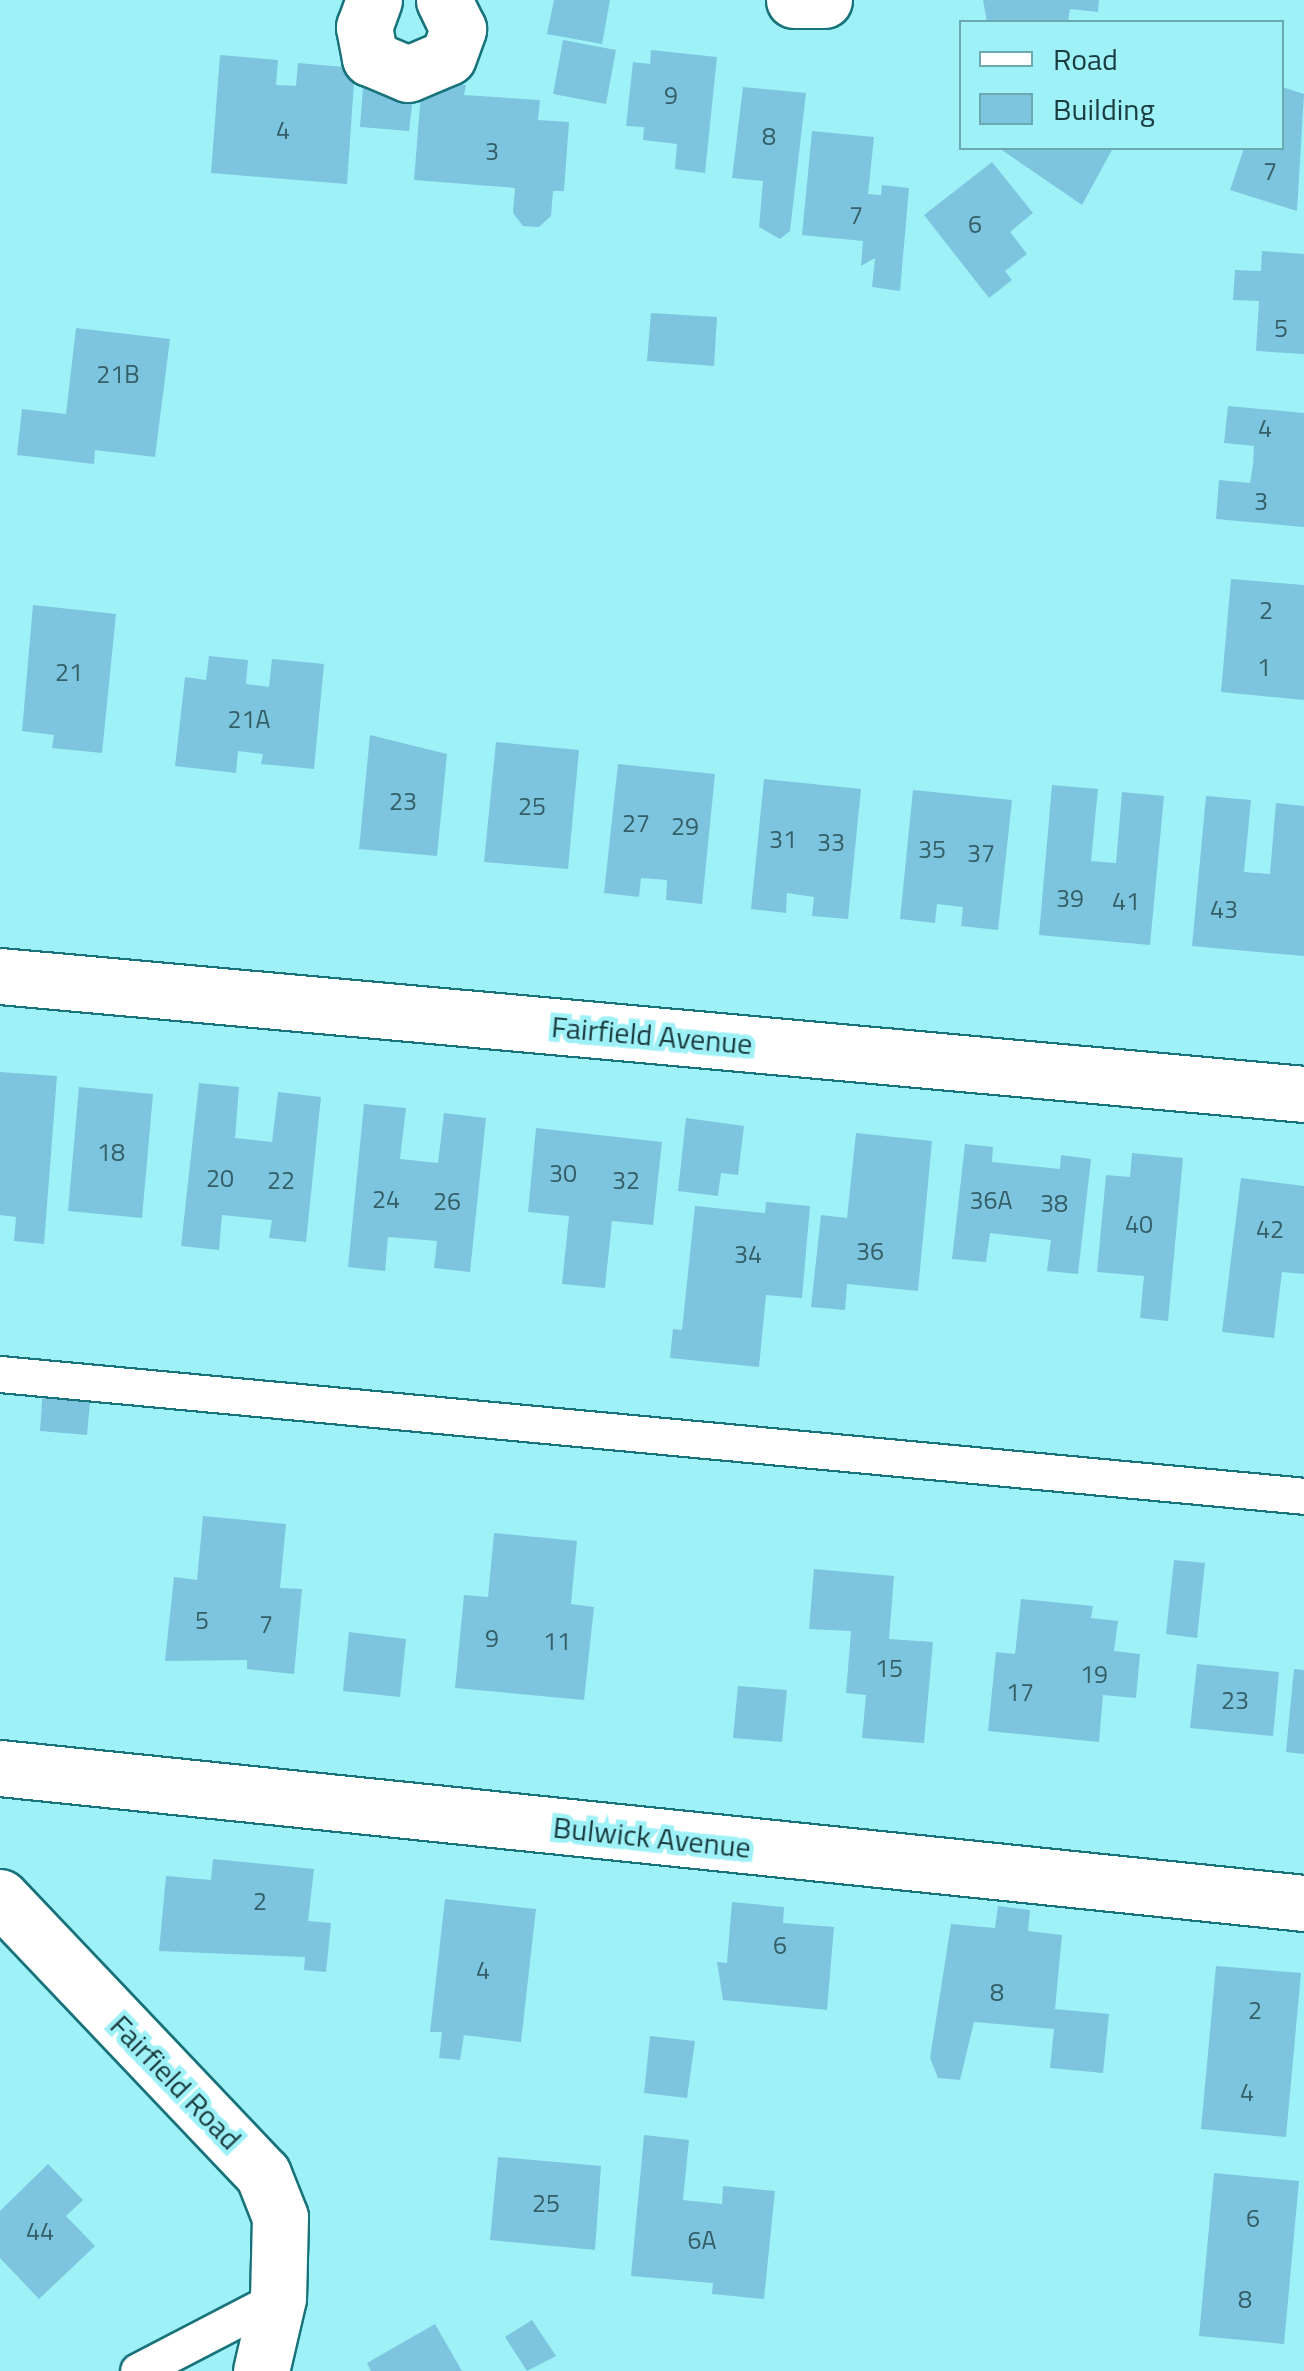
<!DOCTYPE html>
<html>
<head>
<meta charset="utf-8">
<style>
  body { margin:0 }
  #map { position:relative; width:1304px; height:2371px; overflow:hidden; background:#9ff1f8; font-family:"Titillium Web",sans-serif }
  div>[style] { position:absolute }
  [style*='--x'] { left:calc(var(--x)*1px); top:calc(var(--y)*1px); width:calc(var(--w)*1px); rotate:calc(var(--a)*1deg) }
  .building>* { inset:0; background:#7dc5de }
  .roads { filter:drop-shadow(2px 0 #18737a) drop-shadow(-2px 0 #18737a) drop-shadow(0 2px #18737a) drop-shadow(0 -2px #18737a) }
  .service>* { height:35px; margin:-17.5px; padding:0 17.5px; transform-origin:17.5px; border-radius:17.5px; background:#fff }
  .minor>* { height:55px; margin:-27.5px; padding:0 27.5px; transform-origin:27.5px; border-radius:27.5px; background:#fff }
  span { translate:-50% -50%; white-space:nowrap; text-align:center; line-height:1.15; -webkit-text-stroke:9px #9ff1f8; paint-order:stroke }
  .number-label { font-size:25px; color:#345f68 }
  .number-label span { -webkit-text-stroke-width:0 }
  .street-label { font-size:30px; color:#1b3d40 }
  .legend { position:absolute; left:959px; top:20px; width:325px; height:130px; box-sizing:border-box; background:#9ff1f8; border:2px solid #6aa9ae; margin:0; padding:12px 18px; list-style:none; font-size:30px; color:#1b3d40 }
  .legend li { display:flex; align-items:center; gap:20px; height:50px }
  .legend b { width:50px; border:2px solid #6aa9ae }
</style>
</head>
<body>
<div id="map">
  <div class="building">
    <div style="clip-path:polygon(554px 0,610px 0,602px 44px,547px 34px)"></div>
    <div style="clip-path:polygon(983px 0,1099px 0,1098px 12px,1070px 9px,1068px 22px,987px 22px)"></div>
    <div style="clip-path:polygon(563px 40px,616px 50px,606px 104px,553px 94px)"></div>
    <div style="clip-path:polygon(651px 50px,717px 57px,705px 173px,675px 169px,677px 144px,643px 140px,644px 127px,626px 126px,633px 62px,650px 64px)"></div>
    <div style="clip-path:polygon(220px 55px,278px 60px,276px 85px,296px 86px,298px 63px,355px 68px,347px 184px,211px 173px)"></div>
    <div style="clip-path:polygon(364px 74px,415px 79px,409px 131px,360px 127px)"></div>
    <div style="clip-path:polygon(422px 81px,466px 85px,464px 95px,540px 100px,538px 120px,569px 122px,564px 191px,553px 191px,551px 216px,539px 227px,523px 226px,513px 213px,515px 188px,414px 180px)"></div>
    <div style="clip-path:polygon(743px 87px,806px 93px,790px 231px,780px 239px,759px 227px,763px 181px,732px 178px)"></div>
    <div style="clip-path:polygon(1282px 87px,1304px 94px,1297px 211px,1230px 190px,1244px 148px,1282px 148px)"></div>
    <div style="clip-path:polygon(812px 131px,874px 137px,868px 194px,881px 195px,882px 185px,909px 188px,900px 291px,872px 287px,875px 258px,861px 266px,863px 241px,802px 235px)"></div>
    <div style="clip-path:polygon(999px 148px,1113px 148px,1082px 205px)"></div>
    <div style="clip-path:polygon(992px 162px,1033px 213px,1010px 232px,1027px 254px,1005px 271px,1012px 280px,989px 298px,924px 215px)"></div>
    <div style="clip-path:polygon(1262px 251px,1304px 254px,1304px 354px,1256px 351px,1259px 301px,1233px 300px,1235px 270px,1261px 271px)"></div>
    <div style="clip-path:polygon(651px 313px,717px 317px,714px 366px,647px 361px)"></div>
    <div style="clip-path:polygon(76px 328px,170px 339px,155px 457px,95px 450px,94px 464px,17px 455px,22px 409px,66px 414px)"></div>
    <div style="clip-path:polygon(1228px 406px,1304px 413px,1304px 527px,1216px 519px,1219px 480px,1250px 483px,1253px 465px,1254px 446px,1224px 443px)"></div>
    <div style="clip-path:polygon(1231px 579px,1304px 585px,1304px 700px,1221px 692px)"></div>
    <div style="clip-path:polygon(33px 605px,116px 614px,102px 753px,52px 748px,54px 735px,22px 731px)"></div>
    <div style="clip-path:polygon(209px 656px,248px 660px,246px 684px,269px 687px,272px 659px,324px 664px,314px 769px,261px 764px,263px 754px,238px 751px,236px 773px,175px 766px,185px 677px,206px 680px)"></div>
    <div style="clip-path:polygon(370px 735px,447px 754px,437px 856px,359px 849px)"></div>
    <div style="clip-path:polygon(496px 742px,579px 750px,568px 869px,484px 862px)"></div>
    <div style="clip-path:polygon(618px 764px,715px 774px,702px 904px,666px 900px,667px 880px,655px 879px,641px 878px,639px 897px,604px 893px)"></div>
    <div style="clip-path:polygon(764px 779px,861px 789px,848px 919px,812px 916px,814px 897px,787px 893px,786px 913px,751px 909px)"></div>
    <div style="clip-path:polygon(1052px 785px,1098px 789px,1091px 861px,1102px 862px,1116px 863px,1122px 792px,1164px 796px,1150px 945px,1039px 935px)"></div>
    <div style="clip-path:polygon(913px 790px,1012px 800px,998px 930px,961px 926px,963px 907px,937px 904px,935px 923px,900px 919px)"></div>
    <div style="clip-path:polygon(1206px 796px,1251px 800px,1244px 872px,1270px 874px,1276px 803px,1304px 806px,1304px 956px,1192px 946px)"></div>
    <div style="clip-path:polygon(0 1072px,57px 1076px,44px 1244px,14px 1241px,16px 1217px,0 1215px)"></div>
    <div style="clip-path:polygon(199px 1083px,239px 1087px,235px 1138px,254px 1140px,272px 1142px,278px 1092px,321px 1097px,306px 1242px,269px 1238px,272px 1220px,222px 1215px,219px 1250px,181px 1246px)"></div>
    <div style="clip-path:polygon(79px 1087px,153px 1094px,142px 1218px,68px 1211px)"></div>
    <div style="clip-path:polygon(364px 1104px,406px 1108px,400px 1159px,438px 1163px,444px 1113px,486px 1118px,470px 1272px,434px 1268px,437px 1241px,388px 1237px,385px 1271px,348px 1267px)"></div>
    <div style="clip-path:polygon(686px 1118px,744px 1126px,738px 1175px,721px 1173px,718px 1196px,678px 1191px)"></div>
    <div style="clip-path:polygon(536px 1128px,662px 1142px,653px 1225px,612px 1221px,605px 1288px,562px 1284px,569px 1216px,528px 1212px)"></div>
    <div style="clip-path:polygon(856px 1133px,932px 1141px,918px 1291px,847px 1284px,845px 1310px,811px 1307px,821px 1215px,847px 1218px)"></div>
    <div style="clip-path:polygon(965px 1144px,993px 1147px,992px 1162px,1060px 1169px,1061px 1155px,1091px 1159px,1078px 1274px,1047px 1271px,1051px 1240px,990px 1233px,986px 1262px,952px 1259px)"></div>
    <div style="clip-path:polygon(1132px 1153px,1183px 1158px,1168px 1321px,1140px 1318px,1144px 1276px,1097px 1272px,1106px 1175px,1130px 1177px)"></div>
    <div style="clip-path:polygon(1241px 1178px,1304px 1186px,1304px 1274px,1282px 1272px,1274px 1338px,1222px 1332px)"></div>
    <div style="clip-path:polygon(766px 1202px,810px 1206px,802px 1298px,766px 1295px,759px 1367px,670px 1358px,673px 1329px,682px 1330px,695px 1206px,765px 1213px)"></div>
    <div style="clip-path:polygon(43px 1388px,91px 1392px,87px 1435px,40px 1431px)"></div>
    <div style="clip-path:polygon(203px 1516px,286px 1524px,280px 1588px,302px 1589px,294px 1674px,247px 1669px,247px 1660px,165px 1661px,174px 1577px,197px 1580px)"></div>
    <div style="clip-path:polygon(494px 1533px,577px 1541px,571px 1604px,594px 1607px,584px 1700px,455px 1688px,464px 1595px,488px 1597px)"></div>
    <div style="clip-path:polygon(1174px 1560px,1205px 1563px,1197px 1638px,1166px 1634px)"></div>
    <div style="clip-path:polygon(814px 1569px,894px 1576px,889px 1639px,933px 1642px,924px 1743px,862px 1738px,866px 1695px,846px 1693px,851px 1631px,809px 1629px)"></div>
    <div style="clip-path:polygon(1021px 1599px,1093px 1606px,1091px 1618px,1118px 1621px,1114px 1651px,1140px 1654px,1136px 1698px,1103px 1695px,1099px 1742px,988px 1731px,996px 1652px,1015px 1654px)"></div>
    <div style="clip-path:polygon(349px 1632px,406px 1639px,400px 1697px,343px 1691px)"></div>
    <div style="clip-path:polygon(1197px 1664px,1279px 1672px,1273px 1736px,1190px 1728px)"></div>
    <div style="clip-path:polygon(1294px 1669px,1304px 1670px,1304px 1754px,1286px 1752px)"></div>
    <div style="clip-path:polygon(738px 1686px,787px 1690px,782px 1742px,733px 1738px)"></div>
    <div style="clip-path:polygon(213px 1859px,314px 1869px,308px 1921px,331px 1923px,326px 1972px,304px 1970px,305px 1957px,159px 1951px,166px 1876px,211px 1880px)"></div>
    <div style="clip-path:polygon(445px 1899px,536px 1909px,521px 2042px,464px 2035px,460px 2060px,439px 2058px,442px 2032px,430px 2032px)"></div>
    <div style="clip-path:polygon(732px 1902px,784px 1907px,783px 1923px,834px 1927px,827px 2010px,723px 2000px,717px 1962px,727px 1963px)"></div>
    <div style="clip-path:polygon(998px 1906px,1030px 1910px,1028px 1931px,1062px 1935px,1055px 2009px,1109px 2014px,1103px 2073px,1050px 2068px,1054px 2029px,974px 2022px,960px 2080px,938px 2078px,930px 2058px,951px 1924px,995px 1928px)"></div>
    <div style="clip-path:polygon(1216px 1966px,1301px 1973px,1286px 2137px,1201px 2129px)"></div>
    <div style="clip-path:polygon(650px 2036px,695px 2041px,687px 2098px,644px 2093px)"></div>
    <div style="clip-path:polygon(644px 2135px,689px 2140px,683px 2200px,722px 2204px,723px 2186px,775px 2191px,764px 2299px,712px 2294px,713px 2283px,631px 2276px)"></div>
    <div style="clip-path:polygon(498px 2157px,601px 2166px,595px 2250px,490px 2240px)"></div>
    <div style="clip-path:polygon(48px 2164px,83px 2200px,66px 2216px,95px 2246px,39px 2299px,0 2258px,0 2211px)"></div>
    <div style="clip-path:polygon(1214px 2173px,1299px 2181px,1284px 2344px,1199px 2336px)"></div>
    <div style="clip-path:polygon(532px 2320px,556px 2356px,527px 2371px,505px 2337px)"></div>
    <div style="clip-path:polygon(435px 2324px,462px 2371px,371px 2371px,367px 2363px)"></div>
  </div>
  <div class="roads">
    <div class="service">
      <div style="--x:0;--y:1374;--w:1310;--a:5.34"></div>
      <div style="--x:138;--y:2371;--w:158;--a:-27.5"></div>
    </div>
    <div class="minor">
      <div style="--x:374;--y:0;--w:29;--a:110"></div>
      <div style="--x:364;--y:27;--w:32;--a:79"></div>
      <div style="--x:370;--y:58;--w:41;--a:22.8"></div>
      <div style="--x:408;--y:74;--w:43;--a:-23"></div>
      <div style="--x:448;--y:57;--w:30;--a:-70"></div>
      <div style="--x:458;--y:29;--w:32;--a:-116"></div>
      <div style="--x:794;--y:0;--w:30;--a:0"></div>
      <div style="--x:0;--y:976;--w:1309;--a:5.17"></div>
      <div style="--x:0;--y:1768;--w:1311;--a:5.91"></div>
      <div style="--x:0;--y:1897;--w:382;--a:46.5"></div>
      <div style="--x:263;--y:2174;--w:46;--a:68.4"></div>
      <div style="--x:280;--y:2217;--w:81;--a:91.4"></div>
      <div style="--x:278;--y:2298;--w:75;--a:103.1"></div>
    </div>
  </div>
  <div class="number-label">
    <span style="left:671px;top:95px">9</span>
    <span style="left:283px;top:130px">4</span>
    <span style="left:769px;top:136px">8</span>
    <span style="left:492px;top:151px">3</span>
    <span style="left:1270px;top:171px">7</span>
    <span style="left:856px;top:215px">7</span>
    <span style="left:975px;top:224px">6</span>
    <span style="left:1281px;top:328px">5</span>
    <span style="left:118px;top:374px">21B</span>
    <span style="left:1265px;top:428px">4</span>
    <span style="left:1261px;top:501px">3</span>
    <span style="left:1266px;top:610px">2</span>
    <span style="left:1264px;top:667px">1</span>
    <span style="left:69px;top:672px">21</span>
    <span style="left:249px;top:719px">21A</span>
    <span style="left:403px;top:801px">23</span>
    <span style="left:532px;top:806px">25</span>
    <span style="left:636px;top:823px">27</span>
    <span style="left:685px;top:826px">29</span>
    <span style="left:783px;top:839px">31</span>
    <span style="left:831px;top:842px">33</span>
    <span style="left:932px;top:849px">35</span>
    <span style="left:981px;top:853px">37</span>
    <span style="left:1070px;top:898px">39</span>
    <span style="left:1126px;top:901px">41</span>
    <span style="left:1224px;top:909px">43</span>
    <span style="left:111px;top:1152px">18</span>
    <span style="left:563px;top:1173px">30</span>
    <span style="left:220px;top:1178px">20</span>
    <span style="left:281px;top:1180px">22</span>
    <span style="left:626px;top:1180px">32</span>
    <span style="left:386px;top:1199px">24</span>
    <span style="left:991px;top:1200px">36A</span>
    <span style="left:447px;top:1201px">26</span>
    <span style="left:1054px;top:1203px">38</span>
    <span style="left:1139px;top:1224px">40</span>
    <span style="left:1270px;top:1229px">42</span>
    <span style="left:870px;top:1251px">36</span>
    <span style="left:748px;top:1254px">34</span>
    <span style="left:202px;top:1620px">5</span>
    <span style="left:266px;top:1624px">7</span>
    <span style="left:492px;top:1638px">9</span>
    <span style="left:557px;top:1641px">11</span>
    <span style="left:889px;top:1668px">15</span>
    <span style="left:1094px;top:1674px">19</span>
    <span style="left:1020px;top:1692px">17</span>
    <span style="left:1235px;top:1700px">23</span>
    <span style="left:260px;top:1901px">2</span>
    <span style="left:780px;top:1945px">6</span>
    <span style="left:483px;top:1970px">4</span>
    <span style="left:997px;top:1992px">8</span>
    <span style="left:1255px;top:2010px">2</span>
    <span style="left:1247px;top:2092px">4</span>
    <span style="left:546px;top:2203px">25</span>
    <span style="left:1253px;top:2218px">6</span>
    <span style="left:40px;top:2231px">44</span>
    <span style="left:702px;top:2240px">6A</span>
    <span style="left:1245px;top:2299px">8</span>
  </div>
  <div class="street-label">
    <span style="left:652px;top:1035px;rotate:5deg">Fairfield Avenue</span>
    <span style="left:652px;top:1837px;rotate:6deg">Bulwick Avenue</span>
    <span style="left:176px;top:2082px;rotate:46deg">Fairfield Road</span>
  </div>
  <ul class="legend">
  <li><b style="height:12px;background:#fff"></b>Road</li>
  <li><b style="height:28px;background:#7dc5de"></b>Building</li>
  </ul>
</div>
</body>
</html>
